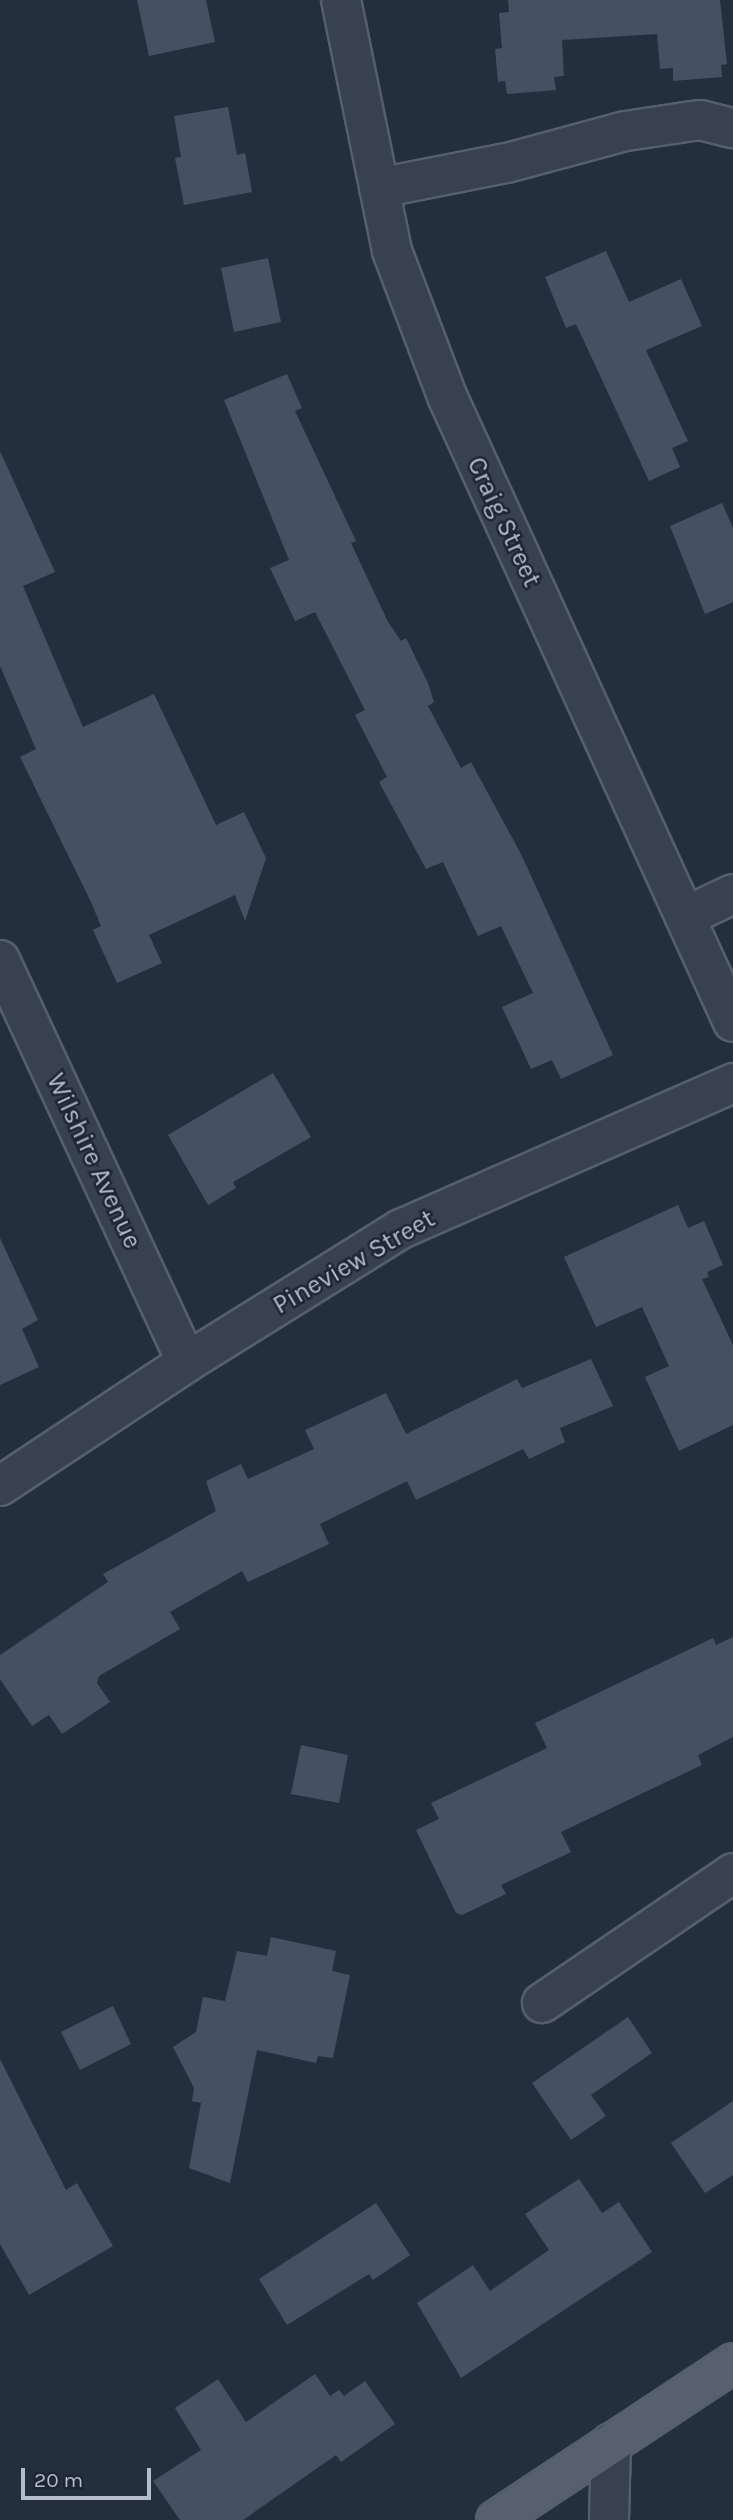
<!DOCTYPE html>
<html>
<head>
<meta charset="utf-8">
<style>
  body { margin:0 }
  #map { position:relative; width:733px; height:2520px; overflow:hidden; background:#242f3e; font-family:Karla,sans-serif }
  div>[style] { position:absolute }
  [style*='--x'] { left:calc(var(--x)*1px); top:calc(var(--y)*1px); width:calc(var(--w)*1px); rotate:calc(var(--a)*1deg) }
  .building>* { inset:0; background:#455162 }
  .roads { filter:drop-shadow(2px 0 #565f6c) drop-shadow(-2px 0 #565f6c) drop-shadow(0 2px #565f6c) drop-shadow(0 -2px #565f6c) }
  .minor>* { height:38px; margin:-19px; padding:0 19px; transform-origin:19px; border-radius:19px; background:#38414e }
  .major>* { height:38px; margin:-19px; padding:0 19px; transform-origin:19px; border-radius:19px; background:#56606e }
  span { translate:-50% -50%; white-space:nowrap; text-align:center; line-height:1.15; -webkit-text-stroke:5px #1d2633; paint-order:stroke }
  .street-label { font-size:26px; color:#b4bcc9 }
  .scale { position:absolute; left:21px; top:2468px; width:130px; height:32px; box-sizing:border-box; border:4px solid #b4bcc9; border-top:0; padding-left:9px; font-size:21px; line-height:24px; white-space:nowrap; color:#b4bcc9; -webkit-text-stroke:5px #1d2633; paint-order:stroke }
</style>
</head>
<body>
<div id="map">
  <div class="building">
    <div style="clip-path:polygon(137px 0,206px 0,215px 42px,149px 56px)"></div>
    <div style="clip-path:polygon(508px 0,720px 0,727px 64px,721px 65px,722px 77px,673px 81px,673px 68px,660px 69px,657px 34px,562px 40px,564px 76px,554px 77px,556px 90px,507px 94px,505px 81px,498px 82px,495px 49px,502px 48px,499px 13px,509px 12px)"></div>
    <div style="clip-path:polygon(228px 107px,237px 155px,245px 153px,252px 192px,184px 205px,175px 158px,181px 157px,174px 116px)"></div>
    <div style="clip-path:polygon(606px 251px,629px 302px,681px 279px,702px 326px,646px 350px,688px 441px,672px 448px,680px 467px,649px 481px,576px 324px,566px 328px,545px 277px)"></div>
    <div style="clip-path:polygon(268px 258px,281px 322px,234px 332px,221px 268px)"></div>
    <div style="clip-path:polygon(287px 374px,302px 408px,295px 411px,356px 541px,351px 543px,388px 622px,401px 641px,406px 638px,428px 683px,434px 702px,428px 706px,461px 768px,471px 762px,521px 854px,613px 1055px,561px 1079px,552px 1060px,531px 1069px,502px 1007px,533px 993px,501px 926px,478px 936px,443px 862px,426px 869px,379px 782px,387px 777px,355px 715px,365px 710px,315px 612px,295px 621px,270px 568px,289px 560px,224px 400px)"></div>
    <div style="clip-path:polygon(0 451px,55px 572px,23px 586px,83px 727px,154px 694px,216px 825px,244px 812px,266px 858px,245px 921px,235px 895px,149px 935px,162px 963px,117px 983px,93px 930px,101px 926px,91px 902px,20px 757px,36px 749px,0 666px)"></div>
    <div style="clip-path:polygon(722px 503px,733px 528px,733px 602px,705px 614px,670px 526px)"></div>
    <div style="clip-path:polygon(273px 1073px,311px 1137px,233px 1182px,236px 1188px,208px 1205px,168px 1135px)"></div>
    <div style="clip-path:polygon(678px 1205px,688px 1228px,704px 1221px,723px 1265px,707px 1272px,709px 1277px,702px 1279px,733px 1345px,733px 1425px,679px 1451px,645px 1377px,669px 1366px,642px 1307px,596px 1327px,564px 1257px)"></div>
    <div style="clip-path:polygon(0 1238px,38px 1320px,22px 1329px,39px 1367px,0 1385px)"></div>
    <div style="clip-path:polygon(591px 1359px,613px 1406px,560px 1428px,565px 1442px,529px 1459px,523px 1449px,416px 1500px,407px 1481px,320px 1524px,329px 1544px,248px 1582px,242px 1571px,170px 1612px,180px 1629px,99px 1676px,97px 1683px,110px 1702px,62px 1734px,49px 1715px,32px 1726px,0 1679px,0 1655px,108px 1582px,103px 1574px,216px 1511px,206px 1481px,241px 1464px,248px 1479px,314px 1449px,305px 1430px,386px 1393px,406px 1434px,517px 1379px,522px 1388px)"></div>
    <div style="clip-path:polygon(733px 1637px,733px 1737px,698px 1755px,702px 1765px,561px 1832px,571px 1852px,501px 1885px,506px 1894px,462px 1915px,456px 1913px,416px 1830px,439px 1819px,431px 1803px,547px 1748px,535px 1723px,713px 1638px,716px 1645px)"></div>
    <div style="clip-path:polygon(301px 1745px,348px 1755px,339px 1803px,291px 1794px)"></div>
    <div style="clip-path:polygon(271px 1937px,336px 1951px,332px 1971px,350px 1975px,333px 2058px,318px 2056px,316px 2063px,257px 2050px,230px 2183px,189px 2168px,201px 2103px,192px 2101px,194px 2088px,173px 2047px,196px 2032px,203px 1997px,225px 2001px,237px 1951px,267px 1956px)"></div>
    <div style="clip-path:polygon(113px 2006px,131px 2044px,80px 2070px,61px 2032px)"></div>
    <div style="clip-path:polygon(628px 2017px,652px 2053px,591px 2095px,606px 2116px,571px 2140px,532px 2083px)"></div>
    <div style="clip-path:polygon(0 2059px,66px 2190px,77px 2183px,113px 2246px,29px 2295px,0 2244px)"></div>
    <div style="clip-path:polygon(733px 2101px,733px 2175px,705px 2193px,671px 2143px)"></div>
    <div style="clip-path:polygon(579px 2179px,602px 2213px,619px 2202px,652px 2252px,461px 2378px,417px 2303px,473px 2265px,490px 2291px,549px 2250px,525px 2214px)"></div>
    <div style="clip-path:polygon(376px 2203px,410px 2255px,373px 2280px,369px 2274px,287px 2325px,259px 2279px)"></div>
    <div style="clip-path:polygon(315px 2374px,330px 2396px,339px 2390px,344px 2396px,365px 2381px,395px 2424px,341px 2462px,336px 2455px,243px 2520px,180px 2520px,153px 2481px,201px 2450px,175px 2408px,218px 2379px,246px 2422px)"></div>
  </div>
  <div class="roads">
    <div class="minor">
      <div style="--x:341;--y:0;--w:256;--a:78.5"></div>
      <div style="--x:392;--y:251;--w:155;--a:69.2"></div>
      <div style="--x:447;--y:396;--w:688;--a:65.45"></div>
      <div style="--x:379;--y:188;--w:130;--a:-11.1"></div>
      <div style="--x:507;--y:163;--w:123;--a:-15.1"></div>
      <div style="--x:626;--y:131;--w:75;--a:-8.5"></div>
      <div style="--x:700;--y:120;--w:34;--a:14"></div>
      <div style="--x:685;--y:917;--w:53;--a:-25.6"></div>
      <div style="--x:0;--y:960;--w:443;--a:65.1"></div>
      <div style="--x:0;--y:1486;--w:224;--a:-33.5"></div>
      <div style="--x:187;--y:1362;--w:252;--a:-31.9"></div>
      <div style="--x:401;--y:1229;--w:363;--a:-23.7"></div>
      <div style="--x:542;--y:2003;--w:231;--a:-34.2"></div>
      <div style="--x:609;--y:2520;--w:77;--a:-88.5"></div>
    </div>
    <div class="major">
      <div style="--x:496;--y:2520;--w:284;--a:-33.5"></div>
    </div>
  </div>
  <div class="street-label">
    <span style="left:504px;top:522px;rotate:65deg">Craig Street</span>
    <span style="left:94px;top:1161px;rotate:65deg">Wilshire Avenue</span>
    <span style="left:354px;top:1262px;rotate:-30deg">Pineview Street</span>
  </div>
  <div class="scale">20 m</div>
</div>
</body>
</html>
